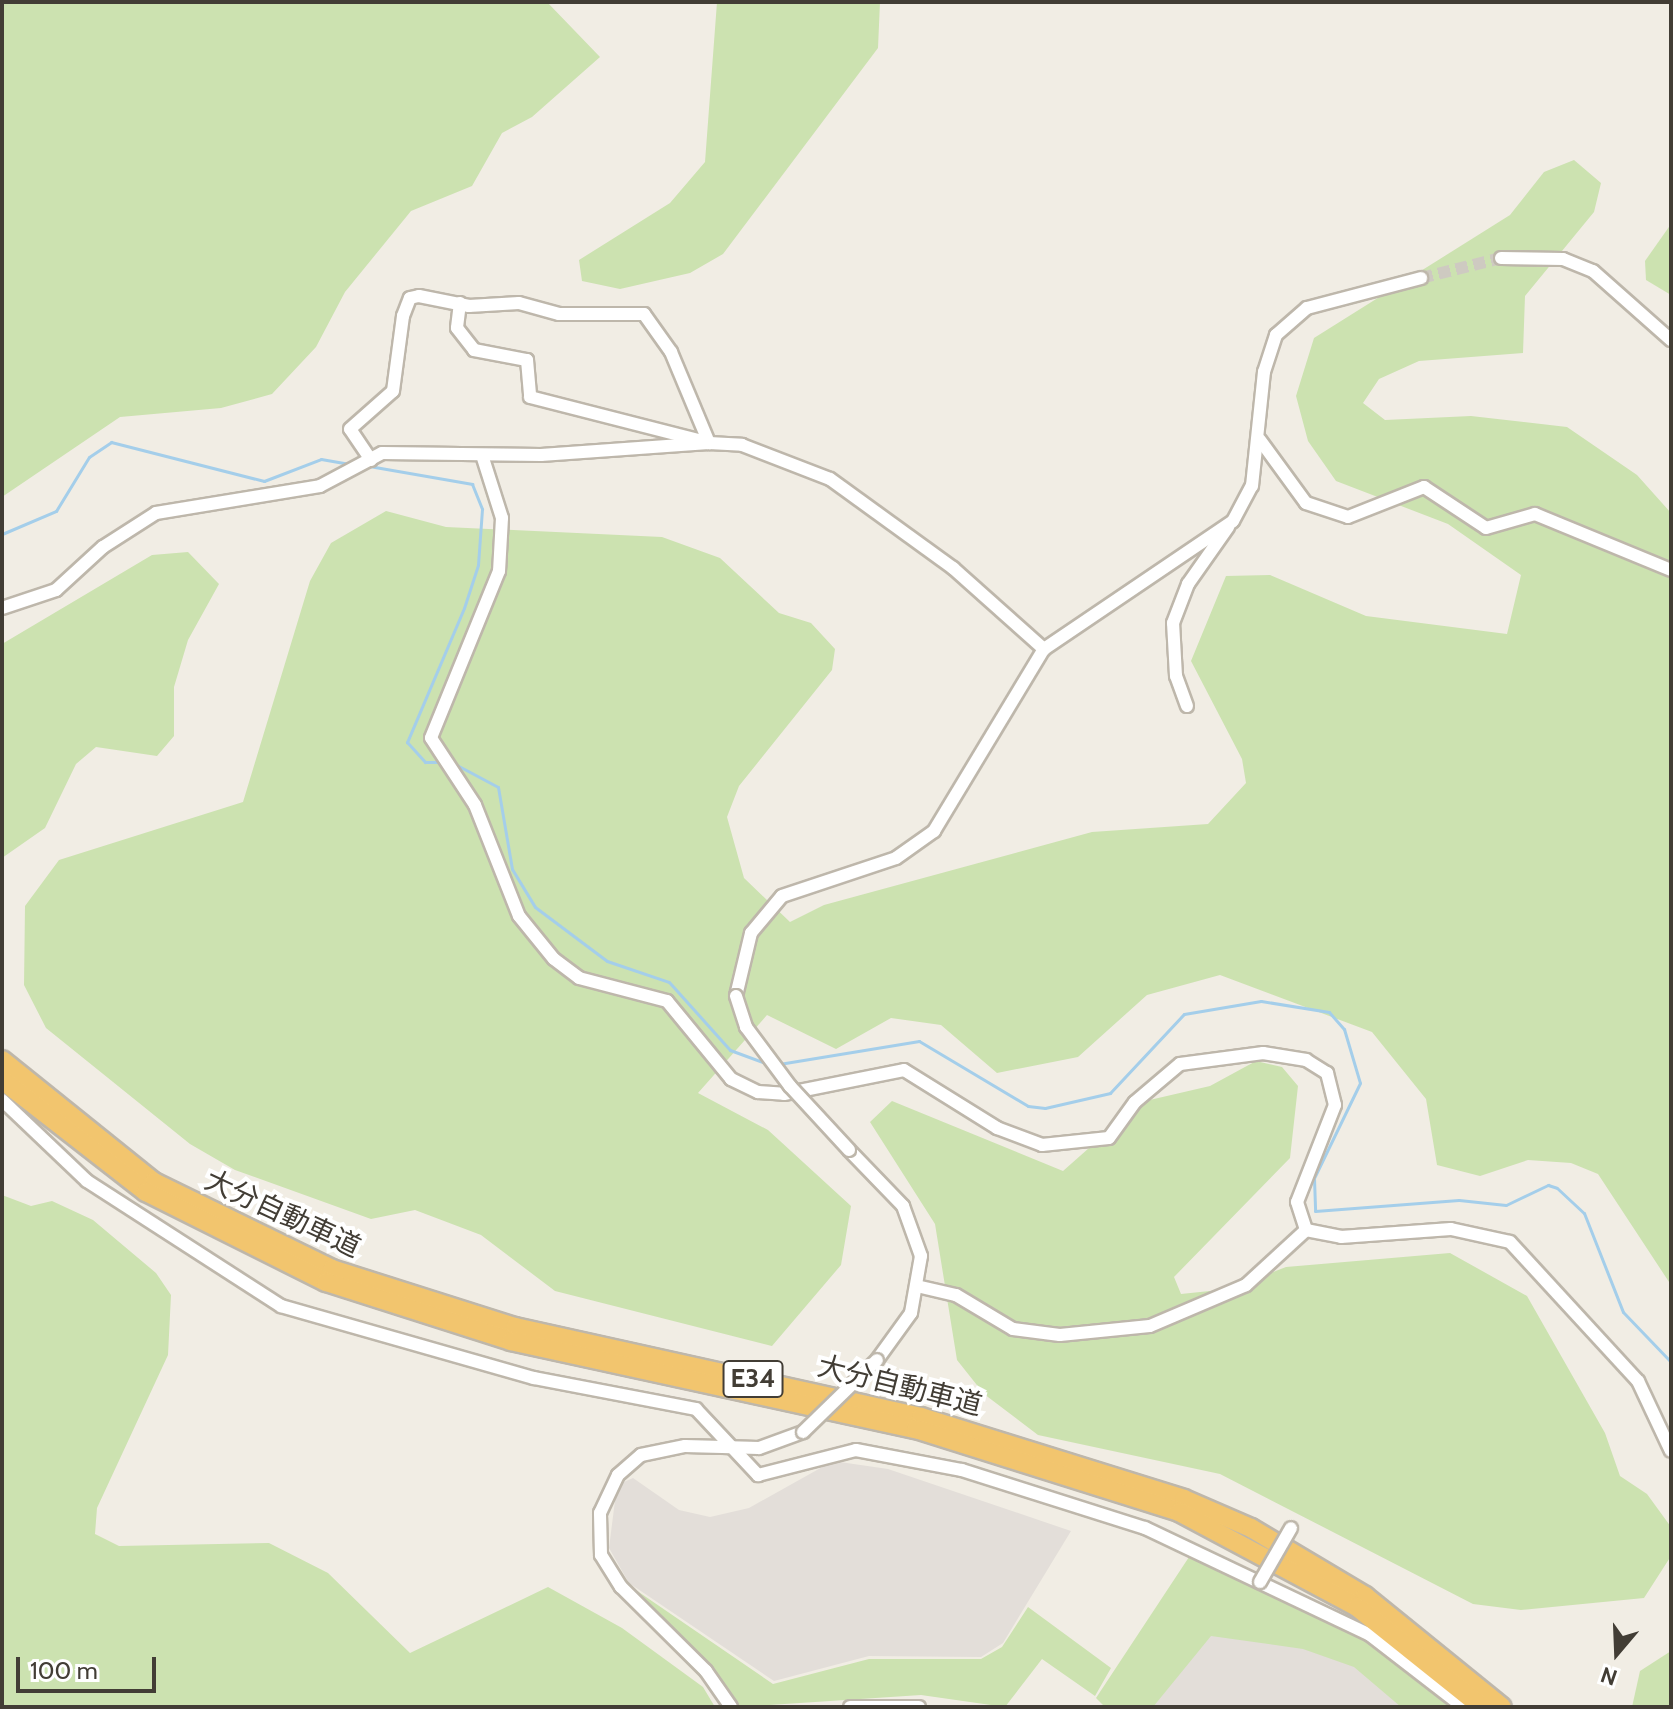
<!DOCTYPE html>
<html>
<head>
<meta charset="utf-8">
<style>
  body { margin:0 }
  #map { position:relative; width:1673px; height:1709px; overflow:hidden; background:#f1ede4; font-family:Cabin,"Noto Sans JP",sans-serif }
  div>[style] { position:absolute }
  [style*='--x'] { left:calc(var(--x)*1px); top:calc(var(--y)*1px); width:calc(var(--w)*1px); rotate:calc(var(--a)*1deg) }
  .industrial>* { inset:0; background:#e3ded9 }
  .green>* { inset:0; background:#cce2b0 }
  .stream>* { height:3px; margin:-1.5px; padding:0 1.5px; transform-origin:1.5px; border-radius:1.5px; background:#a4ceea }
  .minor-tunnel>* { height:12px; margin-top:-6px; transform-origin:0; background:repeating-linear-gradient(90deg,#cecac1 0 12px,transparent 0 18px) }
  .roads { filter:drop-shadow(2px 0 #beb7ab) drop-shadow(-2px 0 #beb7ab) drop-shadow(0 2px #beb7ab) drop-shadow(0 -2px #beb7ab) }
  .minor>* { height:12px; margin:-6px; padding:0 6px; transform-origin:6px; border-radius:6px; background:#fff }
  .highway>* { height:18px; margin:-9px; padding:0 9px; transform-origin:9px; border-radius:9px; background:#f2c56e }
  .bridges { filter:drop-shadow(2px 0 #beb7ab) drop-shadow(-2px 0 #beb7ab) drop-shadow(0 2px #beb7ab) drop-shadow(0 -2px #beb7ab) }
  .minor-bridge>* { height:12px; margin:-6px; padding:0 6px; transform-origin:6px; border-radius:6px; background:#fff }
  span { translate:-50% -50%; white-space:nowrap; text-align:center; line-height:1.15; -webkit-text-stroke:8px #fff; paint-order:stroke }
  .shield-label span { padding:2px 6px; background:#fff; border:2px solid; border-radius:6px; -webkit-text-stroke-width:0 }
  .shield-label { font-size:26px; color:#423d35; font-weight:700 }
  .street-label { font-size:28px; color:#423d35 }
  .frame { position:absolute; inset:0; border:4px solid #423d35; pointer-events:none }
  .north { position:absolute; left:1577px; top:1613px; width:80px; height:80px; -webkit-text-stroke:6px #fff; paint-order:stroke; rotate:199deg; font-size:22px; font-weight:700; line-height:32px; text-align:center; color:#423d35 }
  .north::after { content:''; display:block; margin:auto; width:28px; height:36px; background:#423d35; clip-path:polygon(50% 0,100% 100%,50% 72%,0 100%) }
  .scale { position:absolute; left:16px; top:1657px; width:140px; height:36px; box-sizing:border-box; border:4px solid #423d35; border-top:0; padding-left:10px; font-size:24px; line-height:28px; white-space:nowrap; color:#423d35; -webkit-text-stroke:6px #fff; paint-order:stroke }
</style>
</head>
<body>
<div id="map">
  <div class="industrial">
    <div style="clip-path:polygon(833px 1461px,888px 1469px,1071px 1531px,1003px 1643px,981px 1657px,869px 1656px,774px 1681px,629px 1583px,609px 1548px,617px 1485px,633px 1478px,679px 1510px,710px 1517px,749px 1508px)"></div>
    <div style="clip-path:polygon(1212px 1618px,1357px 1655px,1418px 1707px,1148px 1707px)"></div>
  </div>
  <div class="green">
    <div style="clip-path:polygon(2px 2px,547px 2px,600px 57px,532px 117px,502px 133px,472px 186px,411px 211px,345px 292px,316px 347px,272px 394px,221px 408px,120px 417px,2px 497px)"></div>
    <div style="clip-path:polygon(717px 2px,880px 2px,878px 48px,723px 254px,690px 273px,620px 289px,582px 281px,579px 260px,670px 203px,705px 162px)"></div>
    <div style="clip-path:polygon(1574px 160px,1601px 183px,1594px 212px,1525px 296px,1523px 353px,1419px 361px,1379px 379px,1363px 403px,1385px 420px,1471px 416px,1567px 427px,1637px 475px,1671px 513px,1671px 1285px,1598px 1174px,1571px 1163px,1528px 1160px,1480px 1176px,1437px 1165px,1426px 1099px,1372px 1032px,1220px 975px,1147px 995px,1078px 1057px,997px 1073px,941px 1025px,891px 1018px,836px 1049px,767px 1015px,698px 1093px,768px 1130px,851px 1206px,841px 1265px,772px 1346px,555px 1291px,481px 1235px,415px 1210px,371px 1219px,235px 1170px,190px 1144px,46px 1028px,24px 985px,25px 906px,59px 860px,243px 802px,310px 581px,331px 543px,386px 511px,446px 527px,662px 537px,720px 558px,779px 613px,811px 623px,835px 649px,832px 670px,739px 786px,727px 817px,744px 878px,790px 922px,824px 905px,1092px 832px,1208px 824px,1246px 783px,1242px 759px,1191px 661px,1226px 576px,1270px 575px,1366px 616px,1507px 634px,1521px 575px,1448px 524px,1336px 481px,1308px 441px,1296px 396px,1314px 338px,1510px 215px,1544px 172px)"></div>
    <div style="clip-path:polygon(1671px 224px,1671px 295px,1646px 280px,1645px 261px)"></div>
    <div style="clip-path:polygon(188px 552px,219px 584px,188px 640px,174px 687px,174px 736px,157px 756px,96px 747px,76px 764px,45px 828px,2px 858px,2px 644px,152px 555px)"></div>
    <div style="clip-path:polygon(1256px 1061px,1282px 1067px,1298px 1086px,1290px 1158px,1174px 1277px,1181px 1294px,1229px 1289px,1286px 1267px,1450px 1253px,1527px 1296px,1605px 1433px,1620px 1476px,1647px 1494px,1671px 1527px,1671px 1556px,1644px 1598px,1521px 1610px,1473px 1604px,1220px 1474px,1038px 1435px,984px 1394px,957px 1360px,935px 1224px,870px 1122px,892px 1101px,1063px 1171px,1141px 1102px,1210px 1086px)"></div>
    <div style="clip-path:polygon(2px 1195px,31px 1206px,52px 1201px,93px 1220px,156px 1273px,171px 1295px,168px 1355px,97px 1508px,95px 1534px,119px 1546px,269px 1543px,328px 1573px,410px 1653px,548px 1587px,622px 1628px,703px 1687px,715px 1707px,2px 1707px)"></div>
    <div style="clip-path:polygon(1191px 1554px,1350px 1626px,1456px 1707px,1401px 1707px,1354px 1667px,1303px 1649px,1211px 1636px,1153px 1707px,1105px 1707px,1096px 1698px)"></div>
    <div style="clip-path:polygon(627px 1584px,773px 1684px,869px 1659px,981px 1659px,1002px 1647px,1028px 1607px,1111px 1668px,1095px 1696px,1042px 1659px,1005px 1707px,921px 1695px,738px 1707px)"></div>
    <div style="clip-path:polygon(1671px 1651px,1671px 1707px,1632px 1707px,1640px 1671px)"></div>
  </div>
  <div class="stream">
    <div style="--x:369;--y:466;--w:105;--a:9.9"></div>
    <div style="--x:472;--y:484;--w:27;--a:68"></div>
    <div style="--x:482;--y:509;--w:56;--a:94.1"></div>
    <div style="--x:478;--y:565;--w:45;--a:108"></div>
    <div style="--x:464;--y:608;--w:146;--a:113"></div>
    <div style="--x:407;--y:742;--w:27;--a:48"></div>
    <div style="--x:425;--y:762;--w:17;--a:0"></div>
    <div style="--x:2;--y:534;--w:59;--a:-23.1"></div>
    <div style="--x:56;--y:511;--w:63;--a:-58.6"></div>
    <div style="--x:89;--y:457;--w:27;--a:-34"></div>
    <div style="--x:111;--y:442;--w:158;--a:14.3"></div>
    <div style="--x:264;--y:481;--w:61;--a:-21.1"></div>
    <div style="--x:321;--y:459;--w:29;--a:10"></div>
    <div style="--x:453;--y:763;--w:51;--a:28.1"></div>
    <div style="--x:498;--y:787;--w:83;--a:80.3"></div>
    <div style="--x:512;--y:869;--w:44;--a:58.8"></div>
    <div style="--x:535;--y:907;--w:90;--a:36.9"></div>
    <div style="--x:607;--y:961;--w:65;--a:18.7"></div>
    <div style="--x:669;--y:982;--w:91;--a:48.1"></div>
    <div style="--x:730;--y:1050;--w:40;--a:20.2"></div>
    <div style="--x:779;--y:1064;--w:142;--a:-9.3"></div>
    <div style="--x:919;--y:1041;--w:127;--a:30.8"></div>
    <div style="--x:1028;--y:1106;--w:17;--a:7"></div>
    <div style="--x:1045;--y:1108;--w:67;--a:-13"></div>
    <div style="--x:1110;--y:1093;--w:108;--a:-46.9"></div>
    <div style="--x:1184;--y:1014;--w:78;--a:-9.6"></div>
    <div style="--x:1261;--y:1001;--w:69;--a:9.2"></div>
    <div style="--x:1329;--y:1012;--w:23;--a:49"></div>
    <div style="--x:1344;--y:1029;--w:56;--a:73.5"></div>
    <div style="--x:1360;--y:1083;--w:106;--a:115.8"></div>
    <div style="--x:1314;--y:1178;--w:33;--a:88"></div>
    <div style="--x:1315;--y:1211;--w:144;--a:-4.4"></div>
    <div style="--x:1459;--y:1200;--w:47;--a:6.1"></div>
    <div style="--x:1506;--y:1205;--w:47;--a:-25.5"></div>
    <div style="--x:1548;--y:1185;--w:9;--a:18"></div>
    <div style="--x:1557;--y:1188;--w:37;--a:43"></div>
    <div style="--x:1584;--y:1213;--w:106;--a:68.5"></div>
    <div style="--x:1623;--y:1312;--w:69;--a:46.2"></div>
  </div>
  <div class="minor-tunnel">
    <div style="--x:1421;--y:278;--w:82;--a:-14"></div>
  </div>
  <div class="roads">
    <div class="minor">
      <div style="--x:1501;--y:258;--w:62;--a:0.9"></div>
      <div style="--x:1563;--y:259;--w:32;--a:22"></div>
      <div style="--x:1593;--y:271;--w:104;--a:41.5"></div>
      <div style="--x:460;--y:303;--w:25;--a:97"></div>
      <div style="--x:457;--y:328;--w:28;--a:52"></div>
      <div style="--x:474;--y:350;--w:54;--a:10.7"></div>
      <div style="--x:527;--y:360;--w:37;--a:85"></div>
      <div style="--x:530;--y:397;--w:179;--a:14.3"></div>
      <div style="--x:1260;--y:440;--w:78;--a:53.9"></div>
      <div style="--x:1306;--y:503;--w:44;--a:18.4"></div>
      <div style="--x:1348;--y:517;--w:82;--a:-21.5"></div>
      <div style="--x:1424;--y:487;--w:74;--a:33.5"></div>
      <div style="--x:1486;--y:528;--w:51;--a:-15.9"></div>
      <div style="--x:1535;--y:514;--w:147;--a:22.4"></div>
      <div style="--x:482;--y:455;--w:66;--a:72.4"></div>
      <div style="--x:502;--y:518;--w:53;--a:93.2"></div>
      <div style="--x:499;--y:571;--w:180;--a:112.2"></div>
      <div style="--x:431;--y:738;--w:80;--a:56.7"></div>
      <div style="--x:475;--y:805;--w:119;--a:68.4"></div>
      <div style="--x:519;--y:916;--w:55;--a:50.9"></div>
      <div style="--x:554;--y:959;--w:31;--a:37"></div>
      <div style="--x:579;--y:978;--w:91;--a:14.6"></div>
      <div style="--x:667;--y:1001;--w:101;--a:50.6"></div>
      <div style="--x:731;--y:1079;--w:30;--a:26"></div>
      <div style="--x:758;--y:1092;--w:26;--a:4"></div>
      <div style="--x:784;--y:1094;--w:122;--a:-11.3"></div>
      <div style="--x:904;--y:1070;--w:110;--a:31.9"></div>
      <div style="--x:997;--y:1128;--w:48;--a:20.7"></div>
      <div style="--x:1042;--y:1145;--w:67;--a:-6"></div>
      <div style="--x:1109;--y:1138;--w:44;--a:-54.2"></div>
      <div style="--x:1135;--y:1102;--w:59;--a:-40.2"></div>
      <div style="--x:1180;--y:1064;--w:84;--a:-7.5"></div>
      <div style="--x:1263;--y:1053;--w:44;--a:9.2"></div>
      <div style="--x:1306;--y:1060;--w:25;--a:32"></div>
      <div style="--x:1327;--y:1073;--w:33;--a:76"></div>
      <div style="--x:1335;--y:1105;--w:104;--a:111.4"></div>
      <div style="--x:1297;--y:1202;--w:29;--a:72"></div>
      <div style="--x:1306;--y:1230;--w:36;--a:11"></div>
      <div style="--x:1341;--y:1237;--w:110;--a:-4.2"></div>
      <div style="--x:1451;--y:1229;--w:60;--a:12.4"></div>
      <div style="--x:1510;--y:1242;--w:189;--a:47.4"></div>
      <div style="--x:1638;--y:1381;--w:77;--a:64.8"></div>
      <div style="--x:371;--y:460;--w:37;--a:-124"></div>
      <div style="--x:350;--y:429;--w:57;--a:-41.5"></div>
      <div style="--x:393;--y:391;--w:76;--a:-82.4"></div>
      <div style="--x:403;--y:316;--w:19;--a:-69"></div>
      <div style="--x:410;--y:298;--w:9;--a:-13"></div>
      <div style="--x:419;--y:296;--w:51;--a:11.3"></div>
      <div style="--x:469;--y:306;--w:50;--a:-3.4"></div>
      <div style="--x:519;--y:303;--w:41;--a:15.4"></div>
      <div style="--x:559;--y:314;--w:85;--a:0"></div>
      <div style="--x:644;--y:314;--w:47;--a:54.6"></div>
      <div style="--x:671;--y:352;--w:99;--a:67.3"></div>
      <div style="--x:2;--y:608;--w:57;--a:-18.4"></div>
      <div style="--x:56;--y:590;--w:64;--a:-42.5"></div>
      <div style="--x:103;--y:547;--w:63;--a:-32.7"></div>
      <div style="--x:156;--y:513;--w:166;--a:-9.3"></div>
      <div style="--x:320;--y:486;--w:70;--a:-28"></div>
      <div style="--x:382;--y:453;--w:159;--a:0.7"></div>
      <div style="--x:541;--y:455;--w:168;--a:-4.1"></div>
      <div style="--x:709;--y:443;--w:33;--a:3"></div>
      <div style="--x:742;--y:445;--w:94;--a:21.1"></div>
      <div style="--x:830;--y:479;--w:152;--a:35.9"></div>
      <div style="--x:953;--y:568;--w:122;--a:41.7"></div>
      <div style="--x:1187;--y:706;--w:32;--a:-110"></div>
      <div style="--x:1176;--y:676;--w:53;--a:-93.2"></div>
      <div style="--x:1173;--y:623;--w:42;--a:-69"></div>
      <div style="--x:1188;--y:584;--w:70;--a:-54.9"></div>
      <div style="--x:736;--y:996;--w:65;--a:-76.6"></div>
      <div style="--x:751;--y:933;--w:48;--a:-50"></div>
      <div style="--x:782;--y:896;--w:120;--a:-18.4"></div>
      <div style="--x:896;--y:858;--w:47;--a:-35.4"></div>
      <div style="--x:934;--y:831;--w:213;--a:-58.9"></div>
      <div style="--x:1044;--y:649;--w:228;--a:-34.1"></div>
      <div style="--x:1233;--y:521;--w:40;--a:-62"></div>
      <div style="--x:1252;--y:486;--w:115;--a:-84"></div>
      <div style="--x:1264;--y:372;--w:39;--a:-72"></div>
      <div style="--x:1276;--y:335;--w:41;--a:-41.1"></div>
      <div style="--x:1307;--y:308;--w:118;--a:-14.7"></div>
      <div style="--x:2;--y:1100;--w:117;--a:43.6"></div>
      <div style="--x:87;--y:1181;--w:231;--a:32.8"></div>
      <div style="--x:281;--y:1306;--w:263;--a:15.9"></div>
      <div style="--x:534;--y:1378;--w:165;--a:10.8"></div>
      <div style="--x:696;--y:1409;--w:91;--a:46.8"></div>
      <div style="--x:758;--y:1475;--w:101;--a:-14.3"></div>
      <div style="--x:856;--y:1450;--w:108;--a:10.7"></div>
      <div style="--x:962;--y:1470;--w:192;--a:17.6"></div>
      <div style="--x:1145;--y:1528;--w:249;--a:25.4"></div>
      <div style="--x:1370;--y:1635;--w:118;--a:37.7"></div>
      <div style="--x:849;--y:1150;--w:78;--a:46"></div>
      <div style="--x:903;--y:1206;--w:53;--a:70.2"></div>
      <div style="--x:921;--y:1256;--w:58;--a:100"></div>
      <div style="--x:911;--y:1313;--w:58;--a:125.9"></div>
      <div style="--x:921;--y:1287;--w:36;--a:13"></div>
      <div style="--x:956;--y:1295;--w:66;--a:30.8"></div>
      <div style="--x:1013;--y:1329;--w:47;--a:7.3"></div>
      <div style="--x:1060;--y:1335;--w:90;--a:-5.7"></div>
      <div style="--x:1150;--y:1326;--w:104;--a:-23.1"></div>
      <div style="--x:1246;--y:1285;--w:81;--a:-42.5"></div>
      <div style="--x:731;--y:1707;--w:44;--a:-124.8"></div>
      <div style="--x:706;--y:1671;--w:120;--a:-135.3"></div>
      <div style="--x:621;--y:1587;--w:38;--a:-122"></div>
      <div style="--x:601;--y:1555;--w:42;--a:-91.4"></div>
      <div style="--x:600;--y:1513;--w:42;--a:-64.7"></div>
      <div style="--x:618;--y:1475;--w:30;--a:-41"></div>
      <div style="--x:641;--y:1455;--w:45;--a:-11.6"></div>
      <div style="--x:685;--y:1446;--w:74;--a:1.5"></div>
      <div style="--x:759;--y:1448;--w:47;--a:-20"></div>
      <div style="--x:850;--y:1707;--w:69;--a:0"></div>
    </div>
    <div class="highway">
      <div style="--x:2;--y:1060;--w:195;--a:38.8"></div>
      <div style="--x:154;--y:1182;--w:198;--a:26"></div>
      <div style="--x:332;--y:1269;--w:192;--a:17.6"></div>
      <div style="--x:515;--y:1327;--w:416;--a:12.5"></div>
      <div style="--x:921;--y:1417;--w:275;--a:17.3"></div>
      <div style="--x:1184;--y:1499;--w:73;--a:23.4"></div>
      <div style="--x:1251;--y:1528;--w:133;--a:30.8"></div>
      <div style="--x:1365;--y:1596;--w:176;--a:39"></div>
      <div style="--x:2;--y:1080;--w:182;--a:37.9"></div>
      <div style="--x:146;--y:1192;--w:201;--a:26.6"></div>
      <div style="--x:326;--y:1282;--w:194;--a:17.7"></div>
      <div style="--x:511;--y:1341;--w:414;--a:12.3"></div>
      <div style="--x:916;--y:1429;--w:276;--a:17.5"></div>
      <div style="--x:1179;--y:1512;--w:202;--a:28.1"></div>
      <div style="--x:1357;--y:1607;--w:160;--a:38.7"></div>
    </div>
  </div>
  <div class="bridges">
    <div class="minor-bridge">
      <div style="--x:736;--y:996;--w:33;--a:72"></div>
      <div style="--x:746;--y:1027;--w:74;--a:53.3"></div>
      <div style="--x:790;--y:1086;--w:87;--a:47.3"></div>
      <div style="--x:803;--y:1432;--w:103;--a:-44.2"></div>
      <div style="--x:1260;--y:1582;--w:62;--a:-60.1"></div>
    </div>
  </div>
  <div class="shield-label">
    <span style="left:753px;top:1379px">E34</span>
  </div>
  <div class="street-label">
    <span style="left:283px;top:1213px;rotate:25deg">大分自動車道</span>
    <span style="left:900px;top:1385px;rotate:14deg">大分自動車道</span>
  </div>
  <div class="frame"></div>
  <div class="north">N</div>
  <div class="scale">100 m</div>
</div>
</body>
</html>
